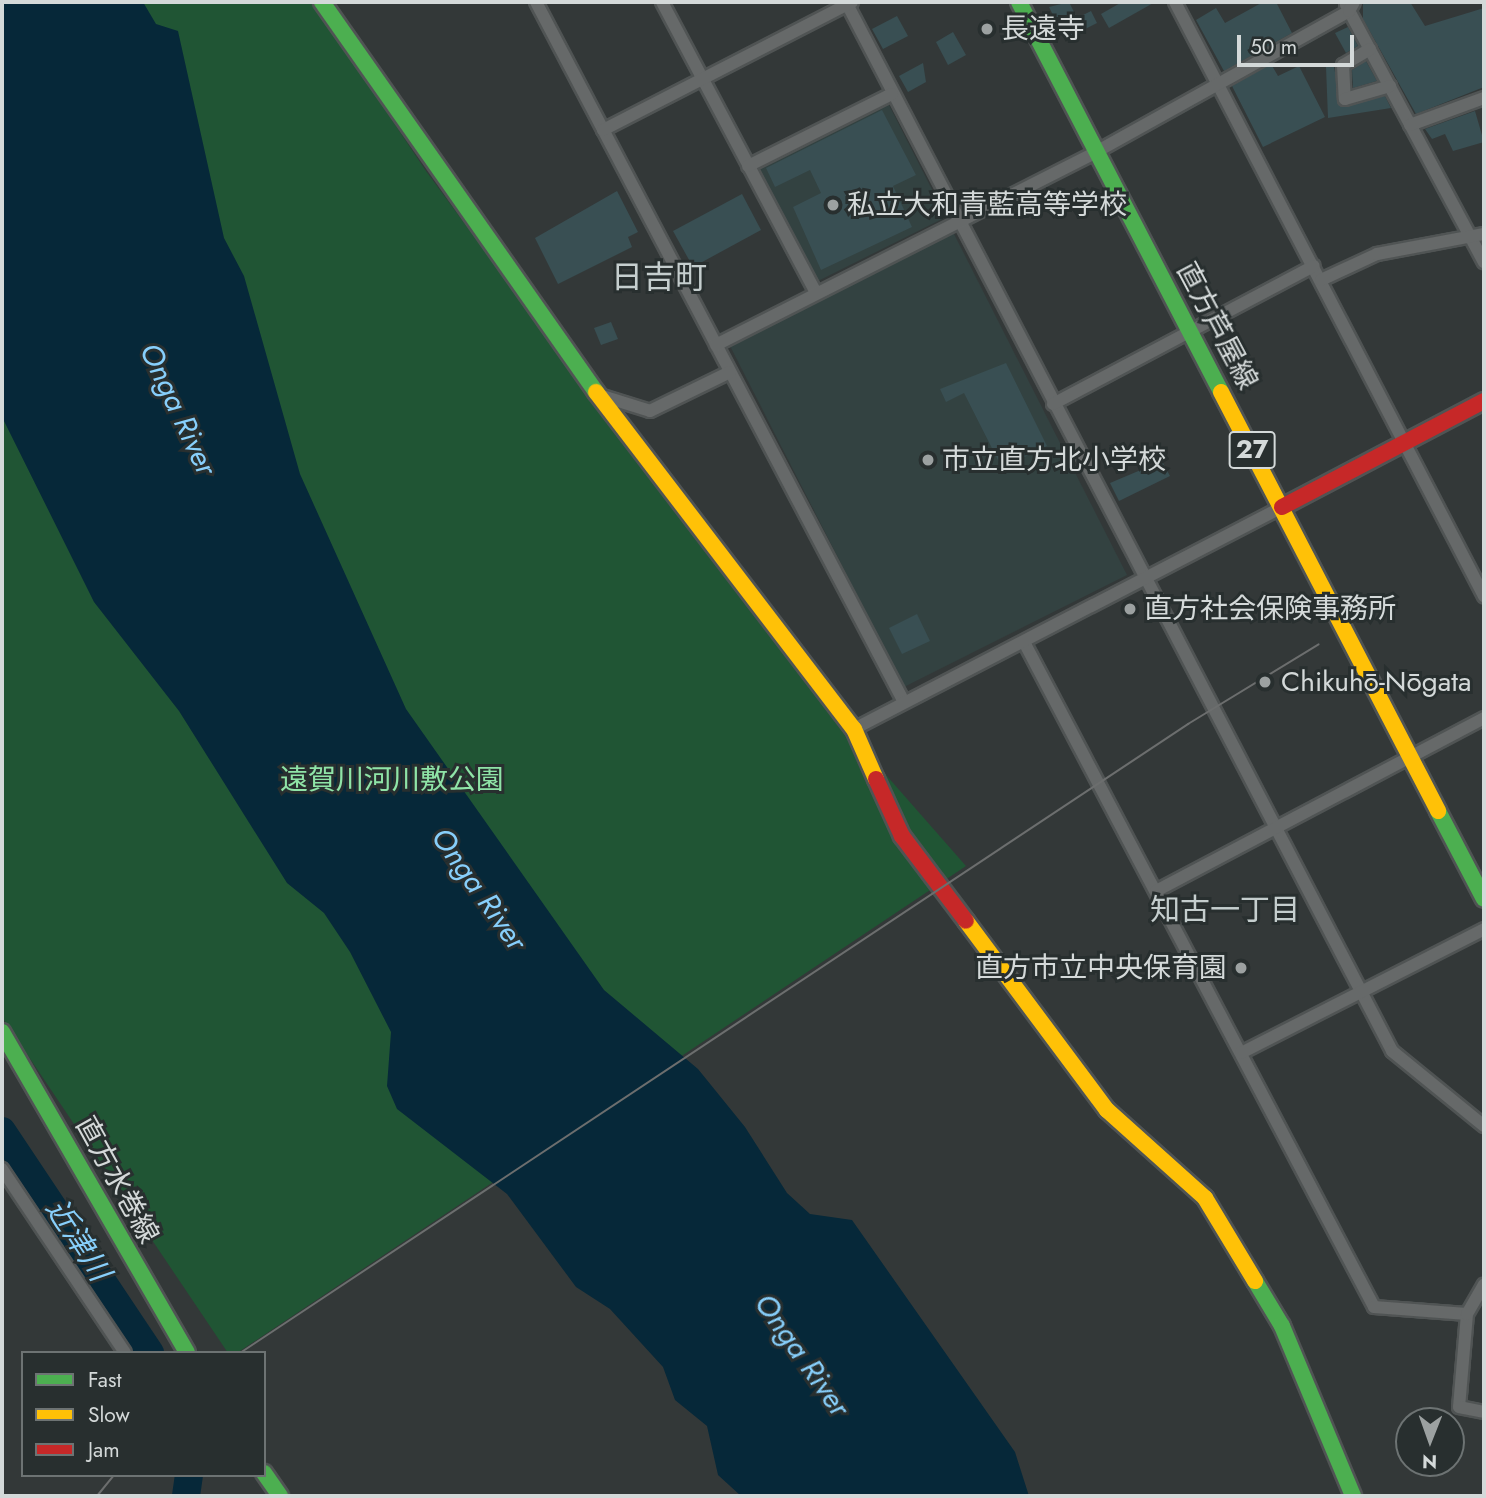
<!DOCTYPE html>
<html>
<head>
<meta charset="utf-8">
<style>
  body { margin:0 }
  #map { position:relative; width:1486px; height:1498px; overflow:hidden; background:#333838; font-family:Jost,"Noto Sans JP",sans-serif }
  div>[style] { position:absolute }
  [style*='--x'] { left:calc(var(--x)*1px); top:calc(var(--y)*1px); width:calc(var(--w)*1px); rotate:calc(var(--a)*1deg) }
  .built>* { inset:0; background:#334241 }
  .green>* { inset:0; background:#205534 }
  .water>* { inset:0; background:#062839 }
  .river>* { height:28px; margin:-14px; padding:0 14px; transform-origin:14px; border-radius:14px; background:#062839 }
  .building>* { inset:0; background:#394f53 }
  .roads { filter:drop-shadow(2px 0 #505454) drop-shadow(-2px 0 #505454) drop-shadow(0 2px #505454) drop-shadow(0 -2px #505454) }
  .street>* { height:12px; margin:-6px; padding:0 6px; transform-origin:6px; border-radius:6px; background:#666969 }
  .fast>* { height:16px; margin:-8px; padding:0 8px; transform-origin:8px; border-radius:8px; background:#4caf50 }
  .slow>* { height:16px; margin:-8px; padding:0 8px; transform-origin:8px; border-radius:8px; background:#ffc107 }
  .jam>* { height:16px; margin:-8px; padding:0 8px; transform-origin:8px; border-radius:8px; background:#c62828 }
  .tram>* { height:2px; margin:-1px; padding:0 1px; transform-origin:1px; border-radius:1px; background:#6c6e6e }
  .dots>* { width:19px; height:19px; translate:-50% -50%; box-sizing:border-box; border:4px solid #282f2f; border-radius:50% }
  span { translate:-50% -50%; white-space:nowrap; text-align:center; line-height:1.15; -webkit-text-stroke:6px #282f2f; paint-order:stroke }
  .shield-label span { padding:2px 5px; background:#282f2f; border:2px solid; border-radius:5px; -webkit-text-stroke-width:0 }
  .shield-label { font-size:26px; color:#d4d9d9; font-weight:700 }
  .poi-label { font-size:28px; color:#d4d9d9 }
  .left { translate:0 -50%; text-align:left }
  .right { translate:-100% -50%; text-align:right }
  .street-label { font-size:28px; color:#d4d9d9 }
  .park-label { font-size:28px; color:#8fe4a7 }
  .water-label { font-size:30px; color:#87cffb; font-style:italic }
  .neighbourhood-label { font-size:30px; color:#c5cece }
  .quarter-label { font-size:32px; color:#c5cece }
  .frame { position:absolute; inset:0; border:4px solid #d4d9d9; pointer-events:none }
  .legend { position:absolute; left:21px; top:1351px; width:245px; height:126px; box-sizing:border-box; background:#282f2f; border:2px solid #6d7373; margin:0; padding:9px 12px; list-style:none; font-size:21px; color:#d4d9d9 }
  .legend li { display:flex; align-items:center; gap:14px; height:35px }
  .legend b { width:35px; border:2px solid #6d7373 }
  .north { position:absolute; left:1395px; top:1407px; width:70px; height:70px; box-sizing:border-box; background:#282f2f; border:2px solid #6d7373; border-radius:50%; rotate:181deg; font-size:19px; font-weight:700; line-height:28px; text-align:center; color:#d4d9d9 }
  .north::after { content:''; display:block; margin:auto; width:24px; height:32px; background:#9ca1a1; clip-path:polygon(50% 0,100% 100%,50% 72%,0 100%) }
  .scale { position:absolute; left:1237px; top:35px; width:117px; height:32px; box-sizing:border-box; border:4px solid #d4d9d9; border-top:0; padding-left:9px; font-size:21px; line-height:24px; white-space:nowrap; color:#d4d9d9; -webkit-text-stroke:5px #282f2f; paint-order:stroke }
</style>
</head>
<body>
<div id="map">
  <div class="built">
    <div style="clip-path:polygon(888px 103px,946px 217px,816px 282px,758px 167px)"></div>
    <div style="clip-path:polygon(953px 232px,1127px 575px,904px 687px,729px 344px)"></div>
  </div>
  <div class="green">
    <div style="clip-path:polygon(2px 2px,313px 2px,426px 171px,589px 393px,836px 718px,966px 866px,237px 1353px,228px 1353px,2px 1017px)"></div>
  </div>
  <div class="water">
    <div style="clip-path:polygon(2px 2px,143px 2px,156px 24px,178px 31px,224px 238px,244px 276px,300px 474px,406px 709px,604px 990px,698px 1069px,745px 1127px,787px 1193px,810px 1214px,852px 1220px,1015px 1452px,1029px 1496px,741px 1496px,718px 1475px,707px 1426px,675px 1400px,663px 1367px,610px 1309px,576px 1287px,507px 1194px,397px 1109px,387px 1086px,391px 1032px,350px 952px,324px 913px,287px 883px,179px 711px,94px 602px,2px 417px)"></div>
  </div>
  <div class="river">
    <div style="--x:2;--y:1131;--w:267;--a:56.3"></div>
    <div style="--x:186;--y:1496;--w:21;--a:-82"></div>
  </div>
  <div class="building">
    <div style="clip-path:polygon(1069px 2px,1077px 18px,1091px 11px,1097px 23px,1065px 39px,1049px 7px)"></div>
    <div style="clip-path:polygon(1122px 2px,1155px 2px,1109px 28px,1101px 14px)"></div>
    <div style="clip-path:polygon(1263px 2px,1276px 2px,1292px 33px,1224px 71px,1196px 20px,1216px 8px,1225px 23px)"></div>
    <div style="clip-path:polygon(1363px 2px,1410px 2px,1425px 26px,1484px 8px,1484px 87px,1416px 114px,1363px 19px)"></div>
    <div style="clip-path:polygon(897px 16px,908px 36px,883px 49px,872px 29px)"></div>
    <div style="clip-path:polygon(1348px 27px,1358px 46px,1346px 53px,1335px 33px)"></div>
    <div style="clip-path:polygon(953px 32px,966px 55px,948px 65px,936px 42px)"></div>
    <div style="clip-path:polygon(1366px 61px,1377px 81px,1353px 88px,1352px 70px)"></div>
    <div style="clip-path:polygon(923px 63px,926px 82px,908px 92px,899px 76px)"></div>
    <div style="clip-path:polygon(1271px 64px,1278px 76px,1299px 66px,1325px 117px,1263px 147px,1232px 86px)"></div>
    <div style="clip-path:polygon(1326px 67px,1334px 67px,1342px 107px,1385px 96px,1391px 108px,1328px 118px)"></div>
    <div style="clip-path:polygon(882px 110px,916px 175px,893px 186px,912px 227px,821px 270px,793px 207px,821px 193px,810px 170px,775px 187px,766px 168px)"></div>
    <div style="clip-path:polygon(1475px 111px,1484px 142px,1453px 151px,1445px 134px,1432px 139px,1425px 129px)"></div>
    <div style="clip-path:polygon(617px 191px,638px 232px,628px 237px,632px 247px,558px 284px,535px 238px)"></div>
    <div style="clip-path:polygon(742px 194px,761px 230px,693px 267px,673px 231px)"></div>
    <div style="clip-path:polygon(611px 322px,618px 339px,601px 345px,594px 328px)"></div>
    <div style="clip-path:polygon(1006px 363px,1047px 446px,1002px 468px,964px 393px,946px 402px,940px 389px)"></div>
    <div style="clip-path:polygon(1162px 461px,1170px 476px,1119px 501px,1110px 483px)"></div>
    <div style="clip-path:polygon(917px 614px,930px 641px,902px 654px,889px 628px)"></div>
  </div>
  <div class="roads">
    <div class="street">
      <div style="--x:536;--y:2;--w:791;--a:62.27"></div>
      <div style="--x:662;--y:2;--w:329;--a:62.1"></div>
      <div style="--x:846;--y:2;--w:1183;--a:62.5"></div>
      <div style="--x:1392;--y:1051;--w:119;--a:39.2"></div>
      <div style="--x:1175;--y:2;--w:670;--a:62.52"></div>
      <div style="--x:1346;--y:5;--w:292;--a:61.8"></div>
      <div style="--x:1370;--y:49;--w:31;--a:149"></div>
      <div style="--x:1343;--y:65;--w:34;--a:87"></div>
      <div style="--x:1345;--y:99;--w:47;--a:-16.1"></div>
      <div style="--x:1410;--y:125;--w:79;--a:-20"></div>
      <div style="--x:603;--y:130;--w:280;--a:-27.2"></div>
      <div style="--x:748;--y:166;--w:161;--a:-26.6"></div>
      <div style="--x:1321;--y:280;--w:62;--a:-24.9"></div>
      <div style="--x:1377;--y:254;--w:109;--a:-10.6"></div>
      <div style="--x:716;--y:345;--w:426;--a:-26.9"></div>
      <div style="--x:1096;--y:152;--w:290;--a:-29.1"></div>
      <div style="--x:1349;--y:11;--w:10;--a:-61"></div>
      <div style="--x:599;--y:395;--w:53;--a:17.4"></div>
      <div style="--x:650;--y:411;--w:89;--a:-26"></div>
      <div style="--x:1053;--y:404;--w:295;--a:-27.9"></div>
      <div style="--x:1024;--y:642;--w:751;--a:62.24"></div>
      <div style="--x:1374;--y:1307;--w:93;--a:4.3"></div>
      <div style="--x:1467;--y:1314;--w:93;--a:94.9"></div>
      <div style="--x:1459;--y:1407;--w:25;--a:11"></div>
      <div style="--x:854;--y:729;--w:482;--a:-27.4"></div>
      <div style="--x:1156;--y:891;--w:371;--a:-27.8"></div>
      <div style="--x:1241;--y:1053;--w:273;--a:-27"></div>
      <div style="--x:2;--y:1169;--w:221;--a:56.2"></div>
      <div style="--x:1467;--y:1314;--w:34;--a:-60"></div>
    </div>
    <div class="fast">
      <div style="--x:322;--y:2;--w:477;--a:54.9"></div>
      <div style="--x:1019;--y:2;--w:439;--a:62.6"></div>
      <div style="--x:1438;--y:811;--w:99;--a:62.4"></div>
      <div style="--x:2;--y:1032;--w:370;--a:60"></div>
      <div style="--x:1255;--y:1281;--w:52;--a:59"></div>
      <div style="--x:1282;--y:1326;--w:184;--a:67.3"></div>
      <div style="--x:264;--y:1473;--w:28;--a:55"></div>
    </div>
    <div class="slow">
      <div style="--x:596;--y:392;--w:424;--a:52.6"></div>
      <div style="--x:854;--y:729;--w:55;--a:66.3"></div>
      <div style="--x:1221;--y:392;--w:472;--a:62.6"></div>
      <div style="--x:966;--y:921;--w:236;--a:53.3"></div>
      <div style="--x:1107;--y:1110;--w:132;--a:41.9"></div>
      <div style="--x:1205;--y:1198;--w:97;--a:58.9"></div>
    </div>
    <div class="jam">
      <div style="--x:1282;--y:507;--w:228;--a:-27.7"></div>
      <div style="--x:876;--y:779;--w:63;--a:65.5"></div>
      <div style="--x:902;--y:836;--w:106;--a:53"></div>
    </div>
  </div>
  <div class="tram">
    <div style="--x:240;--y:1353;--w:1138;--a:-33.56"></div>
    <div style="--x:1188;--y:724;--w:153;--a:-31.4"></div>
    <div style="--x:97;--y:1496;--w:27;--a:-51"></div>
  </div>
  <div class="dots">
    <div style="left:987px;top:29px;background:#9ca1a1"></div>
    <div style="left:833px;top:205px;background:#9ca1a1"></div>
    <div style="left:928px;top:460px;background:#9ca1a1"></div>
    <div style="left:1130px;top:609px;background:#9ca1a1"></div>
    <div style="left:1265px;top:682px;background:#9ca1a1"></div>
    <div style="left:1241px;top:968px;background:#9ca1a1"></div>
  </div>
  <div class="shield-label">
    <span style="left:1252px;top:450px">27</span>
  </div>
  <div class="poi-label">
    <span class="left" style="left:1001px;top:29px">長遠寺</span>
    <span class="left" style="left:847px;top:205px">私立大和青藍高等学校</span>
    <span class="left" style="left:942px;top:460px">市立直方北小学校</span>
    <span class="left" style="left:1144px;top:609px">直方社会保険事務所</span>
    <span class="left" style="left:1281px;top:682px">Chikuhō-Nōgata</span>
    <span class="right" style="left:1227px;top:968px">直方市立中央保育園</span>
  </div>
  <div class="street-label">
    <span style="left:1217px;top:326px;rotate:62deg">直方芦屋線</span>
    <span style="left:117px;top:1180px;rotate:61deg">直方水巻線</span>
  </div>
  <div class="park-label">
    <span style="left:392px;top:780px">遠賀川河川敷公園</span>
  </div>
  <div class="water-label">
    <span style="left:178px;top:409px;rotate:65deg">Onga River</span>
    <span style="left:479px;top:889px;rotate:55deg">Onga River</span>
    <span style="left:78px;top:1240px;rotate:57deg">近津川</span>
    <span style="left:802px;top:1355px;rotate:55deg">Onga River</span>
  </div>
  <div class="neighbourhood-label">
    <span style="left:1225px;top:910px">知古一丁目</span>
  </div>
  <div class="quarter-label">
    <span style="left:659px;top:277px">日吉町</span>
  </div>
  <div class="frame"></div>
  <ul class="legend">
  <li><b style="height:9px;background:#4caf50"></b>Fast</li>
  <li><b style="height:9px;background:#ffc107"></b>Slow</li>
  <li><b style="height:9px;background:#c62828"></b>Jam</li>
  </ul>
  <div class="north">N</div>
  <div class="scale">50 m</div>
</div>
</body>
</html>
